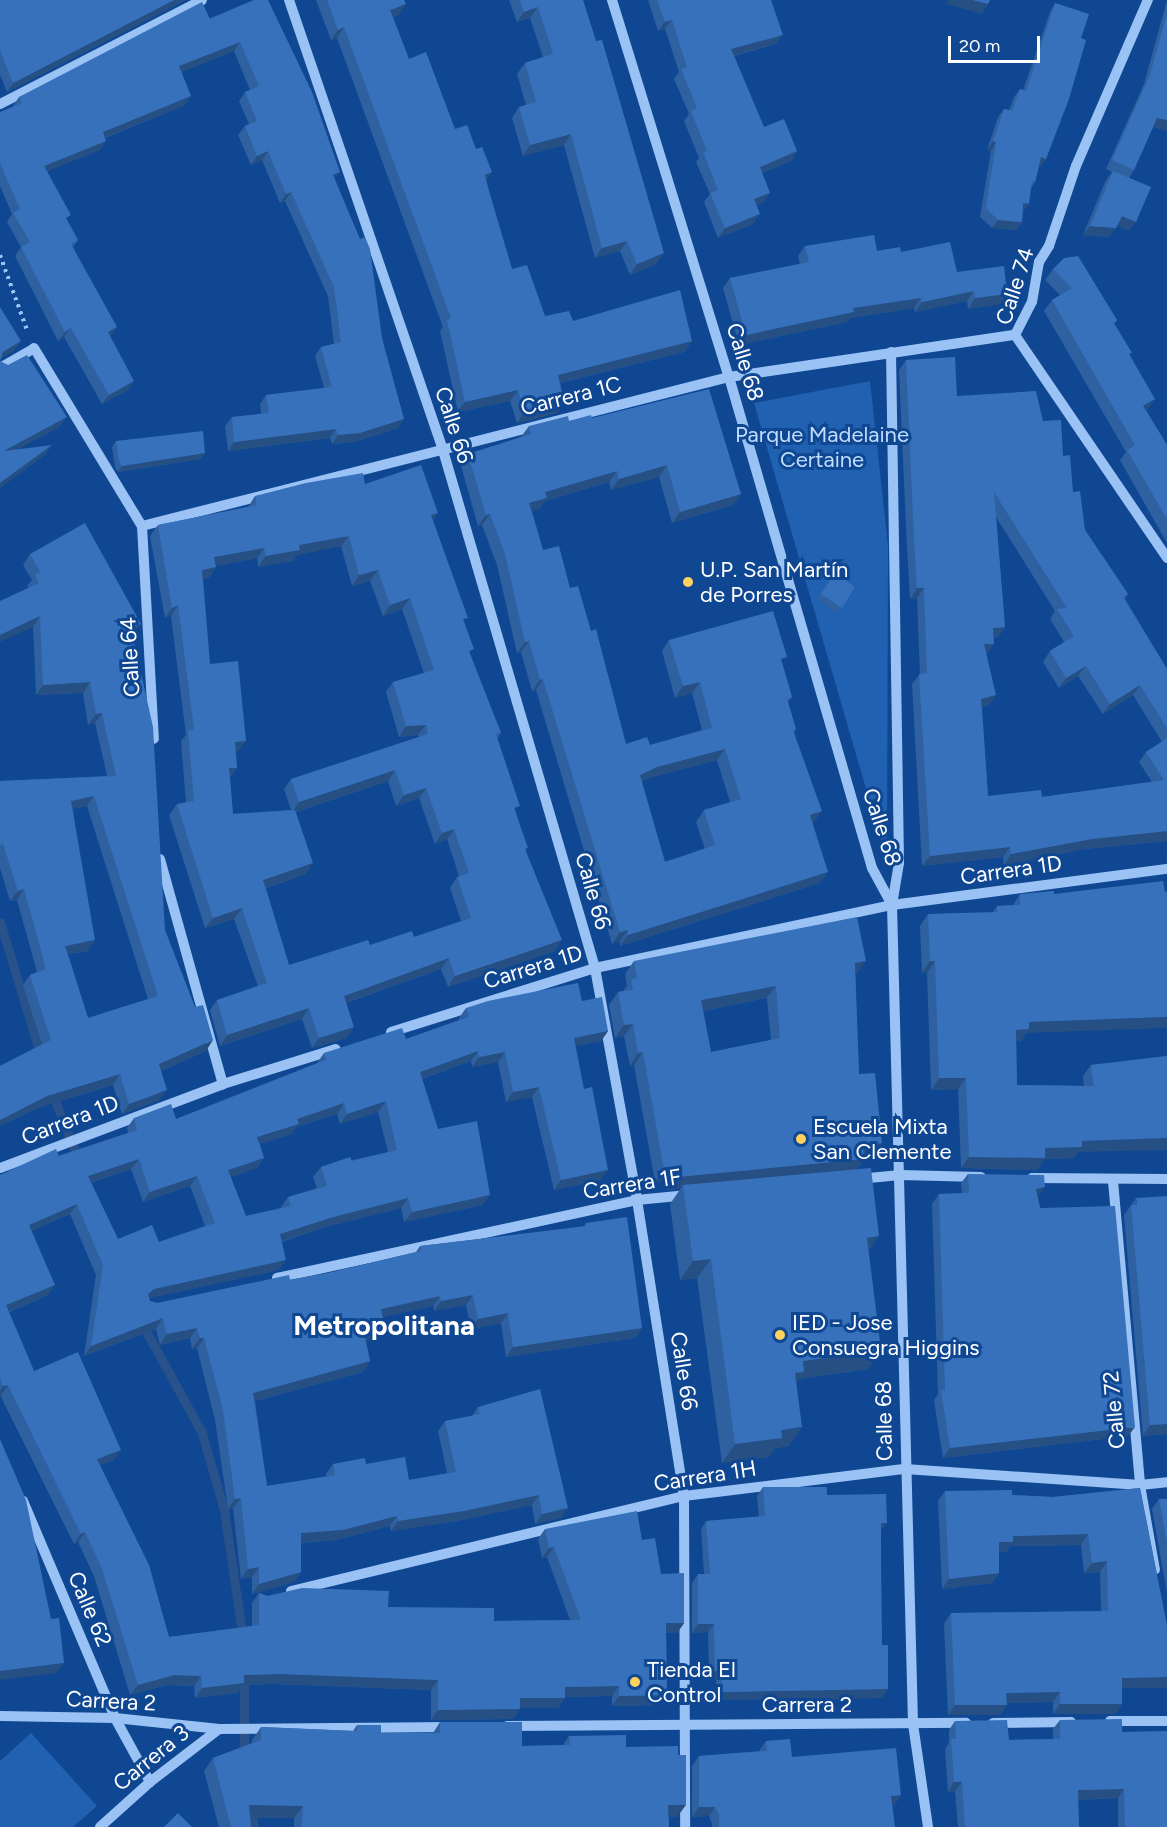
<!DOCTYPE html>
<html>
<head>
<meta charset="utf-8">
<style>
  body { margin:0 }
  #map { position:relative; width:1167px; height:1827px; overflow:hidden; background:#0f4792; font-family:Figtree,sans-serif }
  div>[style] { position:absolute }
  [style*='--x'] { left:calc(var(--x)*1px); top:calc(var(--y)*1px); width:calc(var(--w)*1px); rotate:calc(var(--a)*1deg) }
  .green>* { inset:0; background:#2061b2 }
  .stream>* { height:9px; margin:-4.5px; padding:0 4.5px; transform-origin:4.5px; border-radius:4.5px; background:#285289 }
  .path>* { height:4px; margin-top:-2px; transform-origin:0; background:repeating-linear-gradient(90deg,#9ac2f4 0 3px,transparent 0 7.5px) }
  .minor>* { height:10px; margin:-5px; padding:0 5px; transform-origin:5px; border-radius:5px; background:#9ac2f4 }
  .wall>* { inset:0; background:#2f61a1 }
  .shaded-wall>* { inset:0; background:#264f83 }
  .building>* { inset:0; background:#3771bb }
  .dots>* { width:16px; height:16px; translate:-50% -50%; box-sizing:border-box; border:3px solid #0f4792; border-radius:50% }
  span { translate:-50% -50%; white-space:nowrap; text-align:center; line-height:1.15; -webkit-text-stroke:6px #0f4792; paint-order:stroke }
  .street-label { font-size:22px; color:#fff }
  .park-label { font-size:22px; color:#c1ddfe }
  .poi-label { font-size:22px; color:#fff }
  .left { translate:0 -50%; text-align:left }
  .district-label { font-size:28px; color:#fff; font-weight:700 }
  .scale { position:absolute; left:948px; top:36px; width:92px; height:27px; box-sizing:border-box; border:3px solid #fff; border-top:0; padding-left:8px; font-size:18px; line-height:21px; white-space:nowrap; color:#fff; -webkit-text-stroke:4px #0f4792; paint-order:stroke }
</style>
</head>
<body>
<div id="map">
  <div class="green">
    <div style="clip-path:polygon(870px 381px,888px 546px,887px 861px,754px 403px)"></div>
    <div style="clip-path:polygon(31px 1733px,97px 1806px,73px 1827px,0 1827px,0 1761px)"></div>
  </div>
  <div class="stream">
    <div style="--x:0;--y:922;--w:141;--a:73.1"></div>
    <div style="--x:51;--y:1091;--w:75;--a:68.2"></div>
    <div style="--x:141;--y:1322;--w:127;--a:61.2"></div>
    <div style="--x:202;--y:1433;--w:80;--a:74.1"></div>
    <div style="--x:224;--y:1510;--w:130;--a:81.6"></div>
    <div style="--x:244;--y:1756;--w:82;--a:-90"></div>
    <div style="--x:250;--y:1806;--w:21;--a:79"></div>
  </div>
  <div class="path">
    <div style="--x:0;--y:255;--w:80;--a:70.2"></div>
  </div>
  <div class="minor">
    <div style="--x:289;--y:0;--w:472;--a:71.1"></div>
    <div style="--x:442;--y:447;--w:543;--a:73.63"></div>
    <div style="--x:595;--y:968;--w:236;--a:79.7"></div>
    <div style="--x:637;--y:1200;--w:300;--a:81"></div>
    <div style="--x:684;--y:1496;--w:331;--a:89.8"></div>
    <div style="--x:612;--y:0;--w:395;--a:72.8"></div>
    <div style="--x:729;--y:377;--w:511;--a:73.76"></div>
    <div style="--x:872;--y:868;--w:42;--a:61.6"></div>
    <div style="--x:892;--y:905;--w:819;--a:88.53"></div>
    <div style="--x:913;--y:1724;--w:104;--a:81.7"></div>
    <div style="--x:0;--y:104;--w:227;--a:-27.2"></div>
    <div style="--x:1015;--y:335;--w:37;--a:-63"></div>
    <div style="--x:1032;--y:302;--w:41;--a:-80.1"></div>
    <div style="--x:1039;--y:262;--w:19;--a:-58"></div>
    <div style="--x:1049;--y:246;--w:84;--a:-71.4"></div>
    <div style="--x:1076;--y:166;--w:181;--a:-66.6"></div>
    <div style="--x:1015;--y:335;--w:270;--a:55.7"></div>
    <div style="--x:891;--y:352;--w:511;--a:89.1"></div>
    <div style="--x:899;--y:863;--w:43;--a:99.5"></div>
    <div style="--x:0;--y:368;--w:39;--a:-30"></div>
    <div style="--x:34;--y:348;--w:208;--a:58.8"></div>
    <div style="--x:142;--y:526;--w:213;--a:86.8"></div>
    <div style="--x:142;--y:526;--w:606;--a:-14.24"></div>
    <div style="--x:729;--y:377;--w:289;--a:-8.4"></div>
    <div style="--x:160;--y:859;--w:234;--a:74.4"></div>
    <div style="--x:391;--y:1032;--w:214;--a:-17.4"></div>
    <div style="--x:595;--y:968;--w:304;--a:-12"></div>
    <div style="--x:892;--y:905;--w:277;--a:-7.5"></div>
    <div style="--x:0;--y:1168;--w:238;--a:-20.6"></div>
    <div style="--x:223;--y:1084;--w:118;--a:-17.2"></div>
    <div style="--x:1032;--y:1178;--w:135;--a:0.4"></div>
    <div style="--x:859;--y:1179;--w:41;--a:-5.6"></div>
    <div style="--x:900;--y:1175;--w:81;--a:1.4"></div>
    <div style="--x:1113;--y:1181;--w:305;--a:84.9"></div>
    <div style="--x:1140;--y:1485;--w:86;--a:80"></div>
    <div style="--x:277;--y:1278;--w:368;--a:-12.2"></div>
    <div style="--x:637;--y:1200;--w:51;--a:-5.6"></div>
    <div style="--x:23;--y:1501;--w:236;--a:67"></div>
    <div style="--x:115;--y:1718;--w:73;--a:61.3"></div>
    <div style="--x:291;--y:1591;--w:404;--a:-13.6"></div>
    <div style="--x:684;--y:1496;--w:223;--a:-7"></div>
    <div style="--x:905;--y:1469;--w:236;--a:3.9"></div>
    <div style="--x:1140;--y:1485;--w:27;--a:-6"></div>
    <div style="--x:0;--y:1716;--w:115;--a:1"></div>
    <div style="--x:115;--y:1718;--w:105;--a:6"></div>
    <div style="--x:1110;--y:1721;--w:57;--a:0"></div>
    <div style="--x:993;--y:1723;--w:78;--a:-0.7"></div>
    <div style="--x:507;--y:1726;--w:459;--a:-0.4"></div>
    <div style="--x:100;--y:1827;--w:67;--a:-42"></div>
    <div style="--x:150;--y:1782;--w:87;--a:-37.5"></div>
    <div style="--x:219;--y:1729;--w:231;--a:-0.5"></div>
  </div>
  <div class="wall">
    <div style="clip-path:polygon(0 0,186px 0,7px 92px,0 75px)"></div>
    <div style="clip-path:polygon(254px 0,335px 179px,382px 338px,398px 428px,354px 442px,332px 444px,330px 438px,228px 451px,225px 426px,232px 417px,261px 414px,260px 404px,266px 395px,324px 388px,315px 356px,321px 347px,334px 344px,328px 296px,285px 201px,280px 203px,262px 160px,251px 165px,238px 135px,245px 126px,249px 124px,239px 101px,245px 92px,250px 90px,234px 51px,181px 72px,185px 105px,105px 138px,100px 150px,47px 171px,67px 221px,78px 240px,73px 247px,110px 336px,128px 390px,102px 404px,64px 337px,58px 341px,15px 256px,21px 247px,7px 222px,12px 214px,0 186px,0 112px,13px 107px,13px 106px,19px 97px)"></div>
    <div style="clip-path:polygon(316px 0,404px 0,399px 15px,393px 17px,409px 59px,455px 129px,486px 180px,512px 269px,545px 316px,692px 341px,684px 352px,560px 383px,564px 402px,557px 413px,517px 423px,510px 401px,458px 412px,440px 331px,443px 327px,337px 38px,331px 40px)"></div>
    <div style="clip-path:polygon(509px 0,583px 0,656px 264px,630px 275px,620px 251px,595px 258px,564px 145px,523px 156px,512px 118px,519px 107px,526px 105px,517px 74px,525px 63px,543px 57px,530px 18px,517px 22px)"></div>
    <div style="clip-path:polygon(648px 0,771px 0,776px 44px,734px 56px,764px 127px,797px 151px,791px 161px,762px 173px,764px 202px,756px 205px,753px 224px,718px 238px,704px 202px,710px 194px,696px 162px,699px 158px,684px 121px,689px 114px,674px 79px,679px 72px,665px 29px,658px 31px)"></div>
    <div style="clip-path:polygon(1167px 0,1167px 131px,1153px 127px,1134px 170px,1129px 178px,1129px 231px,1117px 225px,1109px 237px,1083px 235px,1106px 180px,1112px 172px,1106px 169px,1144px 84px)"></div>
    <div style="clip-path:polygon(1055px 3px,1081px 38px,1046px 159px,1040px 167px,1039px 167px,1035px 182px,1031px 188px,1023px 212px,1022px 222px,1016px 230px,992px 228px,980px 217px,991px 151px,987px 150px,998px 117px,1004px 109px,1009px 110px,1014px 97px,1020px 89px,1023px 90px,1050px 12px)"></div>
    <div style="clip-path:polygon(805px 246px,901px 252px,957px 272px,1007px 294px,1000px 304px,968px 309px,967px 301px,915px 312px,914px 308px,850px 318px,847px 322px,739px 345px,723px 288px,730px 278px,800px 264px,798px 256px)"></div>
    <div style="clip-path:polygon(1053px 269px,1117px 320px,1114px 324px,1130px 356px,1148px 409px,1146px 410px,1167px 445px,1167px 543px,1120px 460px,1126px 452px,1044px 311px,1052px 300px,1060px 295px,1045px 280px)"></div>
    <div style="clip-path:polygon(evenodd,906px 360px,957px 396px,1043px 421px,1063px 456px,1073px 492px,1085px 530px,1128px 594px,1125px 599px,1167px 669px,1167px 841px,1085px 849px,1004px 865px,1003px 857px,922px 866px,912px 684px,920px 674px,917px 598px,910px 599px,907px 549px,899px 370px,906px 360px,996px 517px,1055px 611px,1050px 619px,1064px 642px,1050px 651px,1043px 662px,1059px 688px,1078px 676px,1103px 714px,1133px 695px,1162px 742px,1146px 752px,1139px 762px,1152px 782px,1042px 797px,988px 796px,982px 707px,989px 705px,986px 654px,993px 638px,998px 637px,1005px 627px,996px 517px)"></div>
    <div style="clip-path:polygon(evenodd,592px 418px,741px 494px,733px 505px,672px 523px,659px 477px,611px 490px,609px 482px,545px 501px,539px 509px,532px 511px,543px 550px,570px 588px,591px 631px,626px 744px,650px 745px,702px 730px,692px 693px,675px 698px,662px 651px,669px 640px,782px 663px,792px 697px,788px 702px,796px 729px,794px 733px,814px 822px,812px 823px,820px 883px,620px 946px,620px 941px,612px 944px,536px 690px,532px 691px,521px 652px,517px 653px,497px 565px,482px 525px,478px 526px,461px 466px,468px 454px,521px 437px,529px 426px,592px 418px,717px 760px,730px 802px,704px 810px,696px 822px,705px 849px,665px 862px,641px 782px,649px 778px,717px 760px)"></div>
    <div style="clip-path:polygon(116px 441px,205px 453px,201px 459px,118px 472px,115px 467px,112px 447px)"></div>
    <div style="clip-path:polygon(evenodd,365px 484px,433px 520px,464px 622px,470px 655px,501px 733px,497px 739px,526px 851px,555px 951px,448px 987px,441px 969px,346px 1003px,347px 1038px,312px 1048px,302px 1019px,220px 1046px,210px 1010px,217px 1000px,258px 986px,234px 919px,205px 928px,169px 815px,177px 804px,186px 803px,181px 741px,186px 735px,171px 616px,165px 618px,150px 536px,158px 525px,248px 507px,255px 496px,365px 484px,341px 546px,352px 586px,370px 581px,383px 616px,402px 609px,424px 673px,393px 682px,386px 692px,399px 737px,418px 735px,419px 737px,291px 779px,284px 789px,291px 810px,233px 814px,230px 778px,237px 768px,236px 751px,238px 751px,210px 664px,203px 579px,209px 578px,216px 567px,216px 566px,257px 558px,258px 567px,293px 561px,297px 555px,341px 546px,365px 484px,388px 781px,396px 806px,419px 798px,435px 844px,447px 839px,459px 876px,457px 877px,450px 888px,461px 921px,414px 937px,370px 945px,289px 965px,266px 888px,306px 874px,296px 812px,388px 781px)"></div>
    <div style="clip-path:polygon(evenodd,30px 554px,133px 634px,132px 634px,165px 930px,206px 1051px,161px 1071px,159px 1100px,122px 1114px,113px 1085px,40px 1107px,0 1126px,0 1066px,42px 1044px,23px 985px,30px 975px,37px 972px,17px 900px,10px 901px,0 868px,0 781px,107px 776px,95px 723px,88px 725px,83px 693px,36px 695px,33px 627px,29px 588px,27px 586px,32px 580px,23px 565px,30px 554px,87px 806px,148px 999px,88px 1018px,68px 954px,88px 951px,73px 809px,87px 806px)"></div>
    <div style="clip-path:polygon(835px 573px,855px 587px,838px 613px,817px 600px)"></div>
    <div style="clip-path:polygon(1020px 894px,1026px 1033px,1021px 1041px,1016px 1041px,1017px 1085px,1084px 1086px,1083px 1076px,1091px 1065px,1167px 1056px,1078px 1152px,1074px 1158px,1044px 1159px,1037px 1170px,961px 1168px,958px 1089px,931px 1090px,927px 973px,922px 973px,920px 926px,928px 914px,992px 913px,997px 906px,1013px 905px)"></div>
    <div style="clip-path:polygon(evenodd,634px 961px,857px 974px,855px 974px,859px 1074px,882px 1143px,873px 1156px,864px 1157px,864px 1159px,857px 1169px,868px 1252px,868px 1369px,799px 1379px,796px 1383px,789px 1446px,775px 1448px,769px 1457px,722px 1463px,697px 1278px,680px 1280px,670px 1204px,681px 1188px,668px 1190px,667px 1180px,655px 1182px,634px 1065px,630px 1066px,624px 1036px,615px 1038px,609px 1005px,618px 992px,623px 991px,627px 986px,625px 974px,634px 961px,767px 998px,771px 1040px,711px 1052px,703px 1011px,767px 998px)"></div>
    <div style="clip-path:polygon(evenodd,582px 1001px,608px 1031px,601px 1041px,575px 1046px,601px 1180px,554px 1190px,532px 1097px,506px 1102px,498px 1062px,472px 1067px,471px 1061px,422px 1079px,438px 1129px,483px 1205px,404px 1222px,401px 1208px,325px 1227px,282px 1242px,279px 1270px,149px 1298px,150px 1301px,157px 1303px,328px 1273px,416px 1252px,420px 1246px,583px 1227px,586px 1223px,642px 1328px,635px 1338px,506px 1357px,501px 1323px,471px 1329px,466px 1305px,434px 1311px,433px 1306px,383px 1317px,378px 1339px,366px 1341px,370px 1361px,363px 1372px,255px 1401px,267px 1486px,327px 1477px,326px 1474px,333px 1464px,366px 1464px,409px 1480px,447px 1473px,438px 1431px,445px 1421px,472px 1416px,478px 1407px,561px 1518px,535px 1524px,532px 1505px,457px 1521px,391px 1531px,390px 1526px,336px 1540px,301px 1543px,301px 1572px,294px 1582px,252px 1594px,252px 1577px,241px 1579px,233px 1508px,228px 1509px,215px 1420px,197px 1348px,192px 1349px,190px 1338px,160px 1345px,156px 1329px,84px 1356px,96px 1275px,70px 1214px,31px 1231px,48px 1295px,9px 1312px,34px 1371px,114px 1460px,100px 1465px,169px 1637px,252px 1626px,252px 1603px,259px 1593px,267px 1596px,388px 1607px,494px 1621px,570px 1620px,547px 1557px,542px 1558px,538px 1539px,545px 1529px,642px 1540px,661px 1574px,684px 1623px,677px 1633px,666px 1633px,667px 1695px,660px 1705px,612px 1706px,612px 1696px,565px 1697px,558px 1708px,520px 1708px,513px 1719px,431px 1720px,431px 1690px,273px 1684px,243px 1685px,237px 1693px,195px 1698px,194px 1686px,167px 1685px,130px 1695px,94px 1576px,78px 1542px,74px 1544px,0 1395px,0 1175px,128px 1133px,127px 1128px,134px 1118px,176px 1119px,317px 1063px,324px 1053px,406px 1039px,459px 1020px,459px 1018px,466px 1008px,582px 1001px,378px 1112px,388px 1152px,321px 1167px,313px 1177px,317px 1188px,288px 1197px,281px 1207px,281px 1208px,246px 1216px,230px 1177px,257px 1168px,264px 1158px,260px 1144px,292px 1134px,296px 1127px,337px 1114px,340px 1124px,378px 1112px,582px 1001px,131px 1169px,143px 1202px,190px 1186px,205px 1226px,159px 1242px,118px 1239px,91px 1183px,131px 1169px)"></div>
    <div style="clip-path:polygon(968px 1174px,1038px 1197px,1040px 1208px,1128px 1436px,943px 1458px,934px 1400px,938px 1394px,932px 1204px,939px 1194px,962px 1193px,961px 1183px)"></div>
    <div style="clip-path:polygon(1136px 1198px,1167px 1434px,1143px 1436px,1124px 1215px)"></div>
    <div style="clip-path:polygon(763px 1487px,827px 1495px,881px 1531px,882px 1698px,716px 1700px,716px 1679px,709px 1679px,708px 1632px,692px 1633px,692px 1583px,698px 1574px,704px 1574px,701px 1529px,706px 1521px,759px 1517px,757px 1496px)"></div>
    <div style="clip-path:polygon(1140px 1488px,1167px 1626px,1167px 1688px,1122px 1688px,1122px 1704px,1115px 1714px,1053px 1714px,1053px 1702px,1007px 1703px,1007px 1705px,1000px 1715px,948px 1715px,944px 1624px,951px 1613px,1101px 1611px,1100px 1572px,1084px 1573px,1081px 1545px,1010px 1546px,1006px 1552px,999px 1552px,999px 1573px,992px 1583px,942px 1589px,938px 1501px,945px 1491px,1053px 1497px)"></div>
    <div style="clip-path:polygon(1159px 1499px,1167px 1499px,1167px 1593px,1152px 1509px)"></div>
    <div style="clip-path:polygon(1060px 1720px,1122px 1732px,1167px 1827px,1118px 1827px,1118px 1798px,1078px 1800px,1079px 1827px,958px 1827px,955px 1791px,948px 1792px,945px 1749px,949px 1743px,949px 1730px,955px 1721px,1009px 1740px,1053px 1739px,1053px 1729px)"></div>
    <div style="clip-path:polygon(440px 1722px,522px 1746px,563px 1745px,569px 1736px,626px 1747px,677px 1817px,669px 1817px,669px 1827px,294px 1827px,294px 1818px,250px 1818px,251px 1827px,219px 1827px,204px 1771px,213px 1758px,252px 1743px,252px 1740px,261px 1727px,353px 1731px,357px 1725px,381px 1733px,433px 1733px)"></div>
    <div style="clip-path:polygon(766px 1741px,792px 1757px,901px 1795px,894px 1805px,892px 1805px,895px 1827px,712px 1827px,712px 1824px,709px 1816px,692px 1817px,692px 1766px,699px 1756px,759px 1751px)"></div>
  </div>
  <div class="shaded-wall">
    <div style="clip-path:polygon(174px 0,186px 0,7px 92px,13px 83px)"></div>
    <div style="clip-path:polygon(949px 0,972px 0,988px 4px,982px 14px,946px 4px)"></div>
    <div style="clip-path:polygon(406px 4px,399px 15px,383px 21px,390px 10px)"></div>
    <div style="clip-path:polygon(538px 7px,530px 18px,517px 22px,524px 12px)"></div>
    <div style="clip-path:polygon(672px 20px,665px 29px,658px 31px,665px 22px)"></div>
    <div style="clip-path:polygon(344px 27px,337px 38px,331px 40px,338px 30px)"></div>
    <div style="clip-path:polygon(783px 35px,776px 44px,724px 58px,731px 49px)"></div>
    <div style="clip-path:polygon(240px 42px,234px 51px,173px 76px,179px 66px)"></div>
    <div style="clip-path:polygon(191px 96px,185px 105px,96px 141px,103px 132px)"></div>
    <div style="clip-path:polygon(1157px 118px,1167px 120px,1167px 131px,1151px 126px)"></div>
    <div style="clip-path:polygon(571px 134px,564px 145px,523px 156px,530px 145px)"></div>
    <div style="clip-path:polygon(106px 141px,100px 150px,38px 175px,44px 166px)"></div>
    <div style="clip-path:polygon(993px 141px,996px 142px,991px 151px,987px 150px)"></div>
    <div style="clip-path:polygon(268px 151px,262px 160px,251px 165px,257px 156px)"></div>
    <div style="clip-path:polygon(797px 151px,791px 161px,753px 176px,760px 167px)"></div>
    <div style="clip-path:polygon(1041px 157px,1046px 159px,1040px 167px,1035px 166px)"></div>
    <div style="clip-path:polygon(340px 172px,333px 181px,333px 175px)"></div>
    <div style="clip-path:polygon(492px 172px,484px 183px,485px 175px)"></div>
    <div style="clip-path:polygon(291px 192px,285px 201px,280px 203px,286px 194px)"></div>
    <div style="clip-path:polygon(770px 193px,764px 202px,747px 209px,754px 199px)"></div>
    <div style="clip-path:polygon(1023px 203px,1029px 204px,1023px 212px)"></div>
    <div style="clip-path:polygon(760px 214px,753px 224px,718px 238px,725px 228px)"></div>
    <div style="clip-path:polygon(1122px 216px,1136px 222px,1129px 231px,1116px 225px)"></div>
    <div style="clip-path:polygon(998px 220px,1022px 222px,1016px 230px,992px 228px)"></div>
    <div style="clip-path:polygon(1090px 226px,1116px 228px,1109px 237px,1083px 235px)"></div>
    <div style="clip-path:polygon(627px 241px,620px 251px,595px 258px,602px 248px)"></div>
    <div style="clip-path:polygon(664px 253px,656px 264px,630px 275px,637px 264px)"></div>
    <div style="clip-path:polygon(974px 291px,967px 301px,915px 312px,922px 302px)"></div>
    <div style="clip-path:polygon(1007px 294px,1000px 304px,968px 309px,975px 298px)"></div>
    <div style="clip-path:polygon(921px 298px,914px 308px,850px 318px,847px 322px,739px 345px,746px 335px,853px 308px)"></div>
    <div style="clip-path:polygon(117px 327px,111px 336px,108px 332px)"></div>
    <div style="clip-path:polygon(71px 328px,64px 337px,58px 341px,65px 332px)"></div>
    <div style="clip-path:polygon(21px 341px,14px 351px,0 359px,3px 352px)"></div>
    <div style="clip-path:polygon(692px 341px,684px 352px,550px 385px,558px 375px)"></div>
    <div style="clip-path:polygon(134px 381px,128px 390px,102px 404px,109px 395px)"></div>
    <div style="clip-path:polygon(518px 390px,510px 401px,458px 412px,465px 402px)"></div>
    <div style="clip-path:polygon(1155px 399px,1148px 409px,1136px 416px,1143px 406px)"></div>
    <div style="clip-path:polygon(564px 402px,557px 413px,517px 423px,524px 412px)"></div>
    <div style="clip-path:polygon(67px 417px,60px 427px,0 459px,4px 451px)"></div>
    <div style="clip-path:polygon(404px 419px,398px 428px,354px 442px,332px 444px,338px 435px)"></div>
    <div style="clip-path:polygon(336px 429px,330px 438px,228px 451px,234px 442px)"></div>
    <div style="clip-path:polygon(52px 445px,45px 455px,0 488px,0 483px)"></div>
    <div style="clip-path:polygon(205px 453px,201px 459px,118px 472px,122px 466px)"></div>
    <div style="clip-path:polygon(667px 465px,659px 477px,611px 490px,619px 479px)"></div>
    <div style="clip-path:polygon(617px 471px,609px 482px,545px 501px,539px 509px,521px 514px,529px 503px,545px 492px)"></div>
    <div style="clip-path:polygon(741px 494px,733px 505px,672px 523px,680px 512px)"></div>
    <div style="clip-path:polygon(438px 513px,431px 523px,431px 515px)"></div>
    <div style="clip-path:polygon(490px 514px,482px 525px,478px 526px,486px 515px)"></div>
    <div style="clip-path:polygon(349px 536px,341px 546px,297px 555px,293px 561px,258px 567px,266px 556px,299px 545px)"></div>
    <div style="clip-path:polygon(264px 548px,257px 558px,207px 568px,214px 557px)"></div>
    <div style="clip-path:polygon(216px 567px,209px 578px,195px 580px,202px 570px)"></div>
    <div style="clip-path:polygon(378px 570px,370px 581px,352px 586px,359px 575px)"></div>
    <div style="clip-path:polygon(917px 588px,924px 588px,917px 598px,910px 599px)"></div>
    <div style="clip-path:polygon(410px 598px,402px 609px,383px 616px,390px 605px)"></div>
    <div style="clip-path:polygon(178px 605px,171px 616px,165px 618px,172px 608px)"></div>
    <div style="clip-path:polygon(40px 616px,33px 627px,0 642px,0 635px)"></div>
    <div style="clip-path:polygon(141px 624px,133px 634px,123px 639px,131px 628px)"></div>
    <div style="clip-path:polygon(1005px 627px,998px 637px,986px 638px,993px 628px)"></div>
    <div style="clip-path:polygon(529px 641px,521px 652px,517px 653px,525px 642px)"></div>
    <div style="clip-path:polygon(984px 644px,994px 644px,987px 654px)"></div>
    <div style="clip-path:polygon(1086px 666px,1078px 676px,1059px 688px,1066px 678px)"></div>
    <div style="clip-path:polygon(543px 679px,536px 690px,532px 691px,540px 680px)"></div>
    <div style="clip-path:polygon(90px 682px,83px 693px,36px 695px,43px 685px)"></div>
    <div style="clip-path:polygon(700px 682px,692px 693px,675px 698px,683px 686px)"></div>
    <div style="clip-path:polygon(1140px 685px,1133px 695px,1103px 714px,1110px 704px)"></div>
    <div style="clip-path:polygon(996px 695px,989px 705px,974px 709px,981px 699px)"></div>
    <div style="clip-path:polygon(102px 713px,95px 723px,88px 725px,96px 714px)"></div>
    <div style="clip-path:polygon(426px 725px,418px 735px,399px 737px,406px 726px)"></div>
    <div style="clip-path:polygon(246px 741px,238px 751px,227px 752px,235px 742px)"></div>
    <div style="clip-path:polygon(725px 749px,717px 760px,649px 778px,632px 786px,640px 775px,657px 767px)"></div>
    <div style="clip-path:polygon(229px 768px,237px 768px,230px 778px)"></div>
    <div style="clip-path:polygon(395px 770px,388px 781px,292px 813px,299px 802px)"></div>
    <div style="clip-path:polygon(426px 788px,419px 798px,396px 806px,404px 795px)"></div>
    <div style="clip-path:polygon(94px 796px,87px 806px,64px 811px,71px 801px)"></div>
    <div style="clip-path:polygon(822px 811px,814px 822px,802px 826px,810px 815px)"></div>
    <div style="clip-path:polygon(454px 829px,447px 839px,435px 844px,442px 833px)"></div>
    <div style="clip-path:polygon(1167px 831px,1167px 841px,1085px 849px,1004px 865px,1011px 854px,1092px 839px)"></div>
    <div style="clip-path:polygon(1010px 847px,1003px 857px,922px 866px,930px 856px)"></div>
    <div style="clip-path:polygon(313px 863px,306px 874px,256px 891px,263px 880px)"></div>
    <div style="clip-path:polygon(828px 872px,820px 883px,620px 946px,628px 935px)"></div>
    <div style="clip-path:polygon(24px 889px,17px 900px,10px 901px,18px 891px)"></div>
    <div style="clip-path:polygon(242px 908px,234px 919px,205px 928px,213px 918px)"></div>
    <div style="clip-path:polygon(628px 930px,620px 941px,612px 944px,620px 932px)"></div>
    <div style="clip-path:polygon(95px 940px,88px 951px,58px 956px,65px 946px)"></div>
    <div style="clip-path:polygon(562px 940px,555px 951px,448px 987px,455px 976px)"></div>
    <div style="clip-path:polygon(449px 958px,441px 969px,336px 1006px,344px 996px)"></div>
    <div style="clip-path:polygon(866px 961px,857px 974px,846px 976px,855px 963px)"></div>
    <div style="clip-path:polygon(930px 961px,935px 961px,927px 973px,922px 973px)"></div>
    <div style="clip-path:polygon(776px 986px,767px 998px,692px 1013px,701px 1000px)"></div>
    <div style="clip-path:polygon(309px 1008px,302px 1019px,220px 1046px,227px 1035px)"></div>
    <div style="clip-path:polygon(1167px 1017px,1167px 1028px,1026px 1033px,1021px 1041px,1008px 1041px,1016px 1030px,1029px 1022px)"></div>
    <div style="clip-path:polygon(633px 1024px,624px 1036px,615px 1038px,624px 1025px)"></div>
    <div style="clip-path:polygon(354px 1027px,347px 1038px,312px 1048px,319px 1038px)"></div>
    <div style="clip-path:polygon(608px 1031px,601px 1041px,566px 1048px,574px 1038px)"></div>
    <div style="clip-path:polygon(213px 1040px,206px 1051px,151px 1075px,159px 1064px)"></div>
    <div style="clip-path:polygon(478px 1051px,471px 1061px,412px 1082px,420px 1072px)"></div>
    <div style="clip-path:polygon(505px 1052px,498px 1062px,472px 1067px,479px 1057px)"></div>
    <div style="clip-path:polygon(643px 1052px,634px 1065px,630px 1066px,638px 1053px)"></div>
    <div style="clip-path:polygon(120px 1074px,113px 1085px,40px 1107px,0 1126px,0 1120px,47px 1096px)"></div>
    <div style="clip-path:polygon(939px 1078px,966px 1078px,958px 1089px,931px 1090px)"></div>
    <div style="clip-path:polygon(539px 1087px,532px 1097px,506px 1102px,513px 1092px)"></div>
    <div style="clip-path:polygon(167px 1090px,159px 1100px,122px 1114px,129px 1104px)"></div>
    <div style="clip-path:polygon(386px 1101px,378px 1112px,340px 1124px,347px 1114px)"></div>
    <div style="clip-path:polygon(344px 1103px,337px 1114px,296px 1127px,292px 1134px,250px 1147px,257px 1137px,297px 1119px)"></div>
    <div style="clip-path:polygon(1167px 1138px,1167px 1150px,1078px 1152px,1074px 1158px,1044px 1159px,1037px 1170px,961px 1168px,969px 1157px,1045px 1148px,1082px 1141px)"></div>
    <div style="clip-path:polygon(882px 1143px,873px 1156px,854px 1158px,863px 1145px)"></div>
    <div style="clip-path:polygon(264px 1158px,257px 1168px,221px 1180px,228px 1170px)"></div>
    <div style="clip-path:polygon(139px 1159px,131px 1169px,81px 1186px,88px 1176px)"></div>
    <div style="clip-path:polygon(864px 1159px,855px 1172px,683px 1185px,681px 1188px,668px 1190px,677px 1177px)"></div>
    <div style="clip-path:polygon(676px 1168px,667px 1180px,655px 1182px,664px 1170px)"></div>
    <div style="clip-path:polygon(608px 1170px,601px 1180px,554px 1190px,561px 1180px)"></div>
    <div style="clip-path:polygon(197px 1176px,190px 1186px,143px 1202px,150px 1192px)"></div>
    <div style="clip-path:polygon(1045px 1187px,1038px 1197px,1036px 1189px)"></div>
    <div style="clip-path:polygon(490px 1195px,483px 1205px,404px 1222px,412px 1212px)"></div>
    <div style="clip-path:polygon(408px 1198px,401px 1208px,325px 1227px,273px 1244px,280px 1234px,333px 1217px)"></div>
    <div style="clip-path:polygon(77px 1204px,70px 1214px,22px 1235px,29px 1225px)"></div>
    <div style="clip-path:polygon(879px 1236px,866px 1255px,867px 1238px)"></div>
    <div style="clip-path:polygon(711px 1259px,697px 1278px,680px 1280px,693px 1261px)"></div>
    <div style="clip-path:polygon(286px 1260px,279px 1270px,146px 1299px,148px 1294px,154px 1289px)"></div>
    <div style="clip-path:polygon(55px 1285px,48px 1295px,0 1315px,6px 1305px)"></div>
    <div style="clip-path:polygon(473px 1295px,466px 1305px,434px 1311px,441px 1301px)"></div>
    <div style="clip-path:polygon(440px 1296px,433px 1306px,374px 1319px,381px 1309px)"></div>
    <div style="clip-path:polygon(508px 1313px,501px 1323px,471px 1329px,478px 1319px)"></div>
    <div style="clip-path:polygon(163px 1318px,156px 1329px,84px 1356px,91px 1346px)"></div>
    <div style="clip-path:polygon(197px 1328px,190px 1338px,160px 1345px,167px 1334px)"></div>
    <div style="clip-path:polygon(642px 1328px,635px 1338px,506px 1357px,513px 1347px)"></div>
    <div style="clip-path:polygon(385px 1329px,378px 1339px,357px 1343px,364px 1333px)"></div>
    <div style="clip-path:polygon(200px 1338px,204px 1338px,197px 1348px,192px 1349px)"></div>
    <div style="clip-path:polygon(881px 1350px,868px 1369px,799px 1379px,791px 1391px,782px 1392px,803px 1361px)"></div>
    <div style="clip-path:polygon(370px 1361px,363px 1372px,246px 1403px,253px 1393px)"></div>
    <div style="clip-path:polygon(8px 1385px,1px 1395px,0 1395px,0 1391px,3px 1386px)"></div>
    <div style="clip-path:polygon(1167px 1424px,1167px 1434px,1143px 1436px,1150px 1425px)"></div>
    <div style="clip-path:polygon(802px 1427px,789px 1446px,775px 1448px,769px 1457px,722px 1463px,735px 1444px,781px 1430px)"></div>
    <div style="clip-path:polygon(1135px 1427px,1128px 1436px,943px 1458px,950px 1448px)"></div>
    <div style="clip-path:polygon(121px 1450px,114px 1460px,90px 1469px,97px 1459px)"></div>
    <div style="clip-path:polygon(539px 1495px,532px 1505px,457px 1521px,391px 1531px,398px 1521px)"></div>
    <div style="clip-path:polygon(241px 1498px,233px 1508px,228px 1509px,235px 1499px)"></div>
    <div style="clip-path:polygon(568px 1508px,561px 1518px,535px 1524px,542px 1514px)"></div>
    <div style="clip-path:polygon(397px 1516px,390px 1526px,336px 1540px,294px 1543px,301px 1533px)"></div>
    <div style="clip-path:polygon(881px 1523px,887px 1523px,881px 1531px)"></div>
    <div style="clip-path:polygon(85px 1532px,78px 1542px,74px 1544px,81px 1534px)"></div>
    <div style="clip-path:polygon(1088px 1534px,1081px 1545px,1010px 1546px,1006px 1552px,992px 1552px,999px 1542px,1013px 1536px)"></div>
    <div style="clip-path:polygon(554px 1547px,547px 1557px,542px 1558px,549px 1548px)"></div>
    <div style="clip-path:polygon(1107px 1561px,1100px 1572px,1084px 1573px,1092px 1563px)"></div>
    <div style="clip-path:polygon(259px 1567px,252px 1577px,241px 1579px,248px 1569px)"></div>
    <div style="clip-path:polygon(301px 1572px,294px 1582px,252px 1594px,259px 1584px)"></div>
    <div style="clip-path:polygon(999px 1573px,992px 1583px,942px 1589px,949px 1579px)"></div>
    <div style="clip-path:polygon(666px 1623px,684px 1623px,677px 1633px,659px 1633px)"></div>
    <div style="clip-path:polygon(698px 1624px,714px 1624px,708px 1632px,692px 1633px)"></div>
    <div style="clip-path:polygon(64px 1663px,57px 1673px,0 1680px,0 1671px)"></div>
    <div style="clip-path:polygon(715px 1671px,722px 1671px,716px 1679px,709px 1679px)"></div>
    <div style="clip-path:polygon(280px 1674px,438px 1680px,431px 1690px,273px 1684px,243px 1685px,237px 1693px,195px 1698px,202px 1688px,244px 1675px)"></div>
    <div style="clip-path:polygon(174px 1675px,201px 1676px,194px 1686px,167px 1685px,130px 1695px,138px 1685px)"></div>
    <div style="clip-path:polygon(1167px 1677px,1167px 1688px,1115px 1688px,1122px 1678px)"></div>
    <div style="clip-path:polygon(619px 1686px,612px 1696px,558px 1697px,565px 1687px)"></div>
    <div style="clip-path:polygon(888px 1689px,882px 1698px,716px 1700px,722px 1692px)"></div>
    <div style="clip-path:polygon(1060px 1692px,1053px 1702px,999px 1703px,1006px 1693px)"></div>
    <div style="clip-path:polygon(667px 1695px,660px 1705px,612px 1706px,619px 1696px)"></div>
    <div style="clip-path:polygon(520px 1698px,565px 1698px,558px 1708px,513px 1708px)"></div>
    <div style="clip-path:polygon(1060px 1704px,1122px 1704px,1115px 1714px,1053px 1714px)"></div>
    <div style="clip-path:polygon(955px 1705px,1007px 1705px,1000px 1715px,948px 1715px)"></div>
    <div style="clip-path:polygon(520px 1709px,513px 1719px,431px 1720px,438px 1710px)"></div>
    <div style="clip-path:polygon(954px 1782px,962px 1782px,955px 1791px,948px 1792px)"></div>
    <div style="clip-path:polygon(1124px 1789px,1118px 1798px,1071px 1800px,1078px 1790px)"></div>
    <div style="clip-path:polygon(901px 1795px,894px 1805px,885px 1806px,891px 1796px)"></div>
    <div style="clip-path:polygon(249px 1805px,303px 1806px,294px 1818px,240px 1818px)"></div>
    <div style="clip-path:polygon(668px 1805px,686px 1805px,677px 1817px,660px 1817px)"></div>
    <div style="clip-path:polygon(699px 1807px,715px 1807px,709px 1816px,692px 1817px)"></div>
  </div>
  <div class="building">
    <div style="clip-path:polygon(0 0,174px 0,13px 83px,0 50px)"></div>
    <div style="clip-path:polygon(254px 0,268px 0,312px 92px,340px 172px,333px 175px,360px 239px,365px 237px,370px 249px,382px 338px,404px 419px,360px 433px,338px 435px,336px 429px,234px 442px,232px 417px,269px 413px,266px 395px,332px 387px,321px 347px,341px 342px,334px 287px,291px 192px,286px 194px,268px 151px,257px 156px,245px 126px,257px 121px,245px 92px,259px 86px,240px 42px,179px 66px,191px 96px,103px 132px,106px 141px,44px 166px,71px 215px,66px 218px,78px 240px,71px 244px,117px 327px,108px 332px,134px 381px,109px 395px,71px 328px,65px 332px,21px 247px,30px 242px,13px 213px,20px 209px,0 163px,0 112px,22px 103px,19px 97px,202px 2px,210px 19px)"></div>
    <div style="clip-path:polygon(327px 0,404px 0,406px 4px,390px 10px,409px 59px,426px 52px,455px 129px,467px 125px,476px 149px,482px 147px,492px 172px,485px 175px,489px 192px,512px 269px,527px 265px,545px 316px,569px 311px,573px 321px,680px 290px,692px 341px,558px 375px,564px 402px,524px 412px,518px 390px,465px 402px,447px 320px,451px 318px,344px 27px,338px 30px)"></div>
    <div style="clip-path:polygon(520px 0,583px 0,596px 41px,602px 40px,664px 253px,637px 264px,627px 241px,602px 248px,571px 134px,530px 145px,519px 107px,536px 102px,525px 63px,553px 54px,538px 7px,524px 12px)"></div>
    <div style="clip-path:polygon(657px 0,771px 0,783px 35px,731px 49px,764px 127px,784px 119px,797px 151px,760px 167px,770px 193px,754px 199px,760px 214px,725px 228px,710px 193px,718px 190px,703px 152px,707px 151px,691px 111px,697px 108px,681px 69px,687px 67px,672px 20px,665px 22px)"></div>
    <div style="clip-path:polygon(972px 0,990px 0,988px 4px)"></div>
    <div style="clip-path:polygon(1055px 3px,1089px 14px,1081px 38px,1086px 40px,1069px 99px,1046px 159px,1041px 157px,1035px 182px,1032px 181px,1029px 204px,1023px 203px,1022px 222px,998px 220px,986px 208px,996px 142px,993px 141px,1004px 109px,1012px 111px,1020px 89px,1026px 91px)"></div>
    <div style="clip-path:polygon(1167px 13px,1167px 120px,1157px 118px,1134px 170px,1112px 160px,1150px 75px)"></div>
    <div style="clip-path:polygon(1113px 171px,1151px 187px,1136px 222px,1122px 216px,1116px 228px,1090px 226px)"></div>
    <div style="clip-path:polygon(874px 235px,877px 251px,900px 247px,901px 252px,950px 242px,957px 272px,1004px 266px,1007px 294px,975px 298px,974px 291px,922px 302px,921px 298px,853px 308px,854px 312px,746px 335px,730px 278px,809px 262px,805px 246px)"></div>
    <div style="clip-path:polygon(1078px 256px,1117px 320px,1114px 323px,1132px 353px,1129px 354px,1155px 399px,1143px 406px,1167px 445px,1167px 519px,1127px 450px,1135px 445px,1052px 300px,1072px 288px,1053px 269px,1064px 258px)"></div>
    <div style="clip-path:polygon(0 307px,21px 341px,3px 352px,0 361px,8px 365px,27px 355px,67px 417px,4px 451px,52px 445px,0 483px)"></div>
    <div style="clip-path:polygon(955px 357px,957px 396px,1036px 391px,1043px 421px,1061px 420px,1063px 456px,1070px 455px,1073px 492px,1080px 491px,1085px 530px,1128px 594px,1123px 597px,1167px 669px,1167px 728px,1140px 685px,1110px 704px,1086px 666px,1066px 678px,1050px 651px,1074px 636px,1057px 609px,1067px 608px,994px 492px,1005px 627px,993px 628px,994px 644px,984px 644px,996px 695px,981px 699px,988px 796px,1041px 790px,1042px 797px,1164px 780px,1146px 752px,1167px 738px,1167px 831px,1092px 839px,1011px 854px,1010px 847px,930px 856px,919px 674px,927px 673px,924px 588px,917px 588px,914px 539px,906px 360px)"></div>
    <div style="clip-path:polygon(evenodd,709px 389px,741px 494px,680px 512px,667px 465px,619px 479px,617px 471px,545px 492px,547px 498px,529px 503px,543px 550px,559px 546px,570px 588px,578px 586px,591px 631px,596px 629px,626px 744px,647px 737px,650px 745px,712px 728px,700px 682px,683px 686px,669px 640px,773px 611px,787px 657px,781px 659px,792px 697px,787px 699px,796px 729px,793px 730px,822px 811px,810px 815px,828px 872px,628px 935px,628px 930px,620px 932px,543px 679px,540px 680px,529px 641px,525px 642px,505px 554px,490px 514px,486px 515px,468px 454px,531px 434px,529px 426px,568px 416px,569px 421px,591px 415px,592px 418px,709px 389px,725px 749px,741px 799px,704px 810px,715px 845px,665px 862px,640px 775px,657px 767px,725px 749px)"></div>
    <div style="clip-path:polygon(203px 431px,205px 453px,122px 466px,119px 461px,116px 441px)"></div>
    <div style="clip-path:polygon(evenodd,421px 465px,438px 513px,431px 515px,468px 618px,463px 619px,474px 649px,469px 651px,501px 733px,496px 734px,520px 806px,514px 808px,528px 848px,525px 849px,562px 940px,455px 976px,449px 958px,344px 996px,354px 1027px,319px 1038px,309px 1008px,227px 1035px,217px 1000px,267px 983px,242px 908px,213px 918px,177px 804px,194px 801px,188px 731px,194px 729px,178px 605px,172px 608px,158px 525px,257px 505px,255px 496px,306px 483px,363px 473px,365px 484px,421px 465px,349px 536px,359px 575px,378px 570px,390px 605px,410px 598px,434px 670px,393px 682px,406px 726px,426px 725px,428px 734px,291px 779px,299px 802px,395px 770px,404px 795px,426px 788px,442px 833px,454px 829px,469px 873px,457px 877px,471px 918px,414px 937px,412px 931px,370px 945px,368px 940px,289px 965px,263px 880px,313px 863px,295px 810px,233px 814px,229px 768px,237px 768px,235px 742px,246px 741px,238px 661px,210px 664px,202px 570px,216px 567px,214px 557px,264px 548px,266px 556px,300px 550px,299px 545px,349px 536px)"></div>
    <div style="clip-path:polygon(evenodd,85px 523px,141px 624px,131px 628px,153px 727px,165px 930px,195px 1007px,203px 1005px,213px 1040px,159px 1064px,167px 1090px,129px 1104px,120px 1074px,47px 1096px,0 1120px,0 1066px,51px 1040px,30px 975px,46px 969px,24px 889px,18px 891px,3px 844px,0 845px,0 781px,116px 776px,102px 713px,96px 714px,90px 682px,43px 685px,40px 616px,0 635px,0 601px,39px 583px,35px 575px,40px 572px,30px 554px,85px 523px,94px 796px,158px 996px,88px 1018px,65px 946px,95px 940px,71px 801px,94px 796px)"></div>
    <div style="clip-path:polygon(835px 573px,855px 587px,842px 608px,821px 594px)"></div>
    <div style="clip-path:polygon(1163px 881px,1165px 892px,1167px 891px,1167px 1017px,1029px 1022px,1029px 1029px,1016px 1030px,1017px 1085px,1094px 1086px,1091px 1065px,1167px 1056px,1167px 1138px,1082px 1141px,1082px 1147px,1045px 1148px,1045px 1158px,969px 1157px,966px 1078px,939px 1078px,935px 961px,930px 961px,928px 914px,997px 912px,997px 906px,1020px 905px,1020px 894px,1054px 891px,1054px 894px)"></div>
    <div style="clip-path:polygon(evenodd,857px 917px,866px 961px,855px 963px,859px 1074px,875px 1073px,882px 1143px,863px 1145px,864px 1159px,677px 1177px,676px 1168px,664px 1170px,643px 1052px,638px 1053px,633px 1024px,624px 1025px,618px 992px,633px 990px,631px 980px,637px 978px,634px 961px,857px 917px,776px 986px,780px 1038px,711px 1052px,701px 1000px,776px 986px)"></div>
    <div style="clip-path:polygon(evenodd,578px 983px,582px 1001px,602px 997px,608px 1031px,574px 1038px,584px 1089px,592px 1087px,608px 1170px,561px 1180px,539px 1087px,513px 1092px,505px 1052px,479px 1057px,478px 1051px,420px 1072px,438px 1129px,477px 1121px,490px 1195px,412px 1212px,408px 1198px,333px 1217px,280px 1234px,286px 1260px,154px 1289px,148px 1294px,150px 1301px,157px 1303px,289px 1275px,290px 1280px,328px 1273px,421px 1251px,420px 1246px,586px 1226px,586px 1223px,627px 1217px,642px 1328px,513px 1347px,508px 1313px,478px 1319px,473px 1295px,441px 1301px,440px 1296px,381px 1309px,385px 1329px,364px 1333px,370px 1361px,253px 1393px,267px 1486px,335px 1475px,333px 1464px,365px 1458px,366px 1464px,405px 1457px,409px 1480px,456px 1472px,445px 1421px,480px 1414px,478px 1407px,540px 1389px,568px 1508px,542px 1514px,539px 1495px,464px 1511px,398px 1521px,397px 1516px,343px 1530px,301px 1533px,301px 1572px,259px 1584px,259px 1567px,248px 1569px,241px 1498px,235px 1499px,223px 1410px,204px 1338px,200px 1338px,197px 1328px,167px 1334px,163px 1318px,91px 1346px,103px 1265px,77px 1204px,29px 1225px,55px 1285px,6px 1305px,34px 1371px,78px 1352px,121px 1450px,97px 1459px,149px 1565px,169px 1637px,259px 1625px,259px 1593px,267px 1596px,302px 1588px,389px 1591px,388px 1607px,494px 1608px,494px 1621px,581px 1620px,554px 1547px,549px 1548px,545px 1529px,637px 1511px,642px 1540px,655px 1538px,661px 1574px,684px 1573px,684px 1623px,666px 1623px,667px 1695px,619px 1696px,619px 1686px,565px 1687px,565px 1698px,520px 1698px,520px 1709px,438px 1710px,438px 1680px,280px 1674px,244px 1675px,244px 1683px,202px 1688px,201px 1676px,174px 1675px,138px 1685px,101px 1566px,85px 1532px,81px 1534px,8px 1385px,3px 1386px,0 1378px,0 1175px,56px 1149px,59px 1156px,137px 1130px,134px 1118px,171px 1104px,176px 1119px,326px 1060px,324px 1053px,402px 1028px,406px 1039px,469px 1017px,466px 1008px,488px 1001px,578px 983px,386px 1101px,397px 1150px,352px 1161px,350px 1157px,321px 1167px,327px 1186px,288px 1197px,291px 1206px,246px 1216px,228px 1170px,264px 1158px,257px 1137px,299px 1124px,297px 1119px,344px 1103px,347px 1114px,386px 1101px,578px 983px,139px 1159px,150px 1192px,197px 1176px,215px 1223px,159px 1242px,152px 1225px,118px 1239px,88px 1176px,139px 1159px)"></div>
    <div style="clip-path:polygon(871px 1168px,879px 1236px,867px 1238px,881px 1350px,803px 1361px,804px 1372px,795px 1373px,802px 1427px,781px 1430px,782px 1438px,735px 1444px,711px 1259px,693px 1261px,683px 1185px)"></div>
    <div style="clip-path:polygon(968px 1174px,1044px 1175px,1045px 1187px,1036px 1189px,1040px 1208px,1115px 1206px,1135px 1427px,950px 1448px,941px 1390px,945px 1390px,939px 1194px,969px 1193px)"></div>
    <div style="clip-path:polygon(1167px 1196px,1167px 1424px,1150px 1425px,1131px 1205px,1137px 1205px,1136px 1198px)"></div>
    <div style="clip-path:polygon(0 1439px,26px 1500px,51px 1619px,59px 1618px,64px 1663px,0 1671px)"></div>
    <div style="clip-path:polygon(763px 1487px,827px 1487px,827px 1495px,886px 1494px,887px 1523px,881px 1523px,881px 1571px,882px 1645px,888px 1645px,888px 1689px,722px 1692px,722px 1671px,715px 1671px,714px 1624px,698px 1624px,698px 1574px,710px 1574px,706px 1521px,765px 1516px)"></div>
    <div style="clip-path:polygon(1140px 1488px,1167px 1626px,1167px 1677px,1122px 1678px,1122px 1704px,1060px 1704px,1060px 1692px,1006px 1693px,1007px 1705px,955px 1705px,951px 1613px,1108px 1611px,1107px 1561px,1092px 1563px,1088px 1534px,1013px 1536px,1013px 1542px,999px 1542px,999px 1573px,949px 1579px,945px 1491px,1012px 1490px,1012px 1495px,1053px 1497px)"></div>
    <div style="clip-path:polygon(1159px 1499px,1167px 1499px,1167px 1543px)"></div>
    <div style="clip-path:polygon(1122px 1719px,1122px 1732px,1167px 1731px,1167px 1827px,1125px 1827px,1124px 1789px,1078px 1790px,1079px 1827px,965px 1827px,962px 1782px,954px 1782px,951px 1739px,956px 1739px,955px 1721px,1007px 1720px,1009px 1740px,1060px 1739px,1060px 1720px)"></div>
    <div style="clip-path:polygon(440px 1722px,522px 1722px,522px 1746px,570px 1745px,569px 1736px,626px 1735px,626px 1747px,678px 1746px,678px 1755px,686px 1755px,686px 1805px,668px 1805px,669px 1827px,302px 1827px,303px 1806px,249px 1805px,251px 1827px,231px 1827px,213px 1758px,261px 1740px,261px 1727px,357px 1731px,357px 1725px,381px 1725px,381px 1733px,440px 1733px)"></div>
    <div style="clip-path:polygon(790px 1739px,792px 1757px,896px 1748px,901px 1795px,891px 1796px,895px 1827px,719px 1827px,719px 1815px,715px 1807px,699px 1807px,699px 1756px,767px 1751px,766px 1741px)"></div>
    <div style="clip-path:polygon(178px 1813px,192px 1827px,164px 1827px)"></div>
  </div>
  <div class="dots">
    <div style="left:688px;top:582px;background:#ffd15d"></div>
    <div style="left:801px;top:1139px;background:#ffd15d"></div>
    <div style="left:780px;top:1335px;background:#ffd15d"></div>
    <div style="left:635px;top:1682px;background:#ffd15d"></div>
  </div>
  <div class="street-label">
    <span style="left:1015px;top:286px;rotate:-72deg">Calle 74</span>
    <span style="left:745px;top:362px;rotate:73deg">Calle 68</span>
    <span style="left:571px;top:396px;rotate:-14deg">Carrera 1C</span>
    <span style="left:454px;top:425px;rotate:72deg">Calle 66</span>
    <span style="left:130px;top:657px;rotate:-93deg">Calle 64</span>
    <span style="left:882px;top:827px;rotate:72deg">Calle 68</span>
    <span style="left:1011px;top:870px;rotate:-8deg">Carrera 1D</span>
    <span style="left:593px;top:891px;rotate:74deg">Calle 66</span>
    <span style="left:533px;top:967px;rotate:-17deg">Carrera 1D</span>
    <span style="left:70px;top:1120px;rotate:-21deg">Carrera 1D</span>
    <span style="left:632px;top:1184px;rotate:-9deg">Carrera 1F</span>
    <span style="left:684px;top:1371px;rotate:81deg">Calle 66</span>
    <span style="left:1114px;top:1410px;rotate:-95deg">Calle 72</span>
    <span style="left:884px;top:1421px;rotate:-91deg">Calle 68</span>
    <span style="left:705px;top:1476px;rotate:-9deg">Carrera 1H</span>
    <span style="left:90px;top:1609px;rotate:67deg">Calle 62</span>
    <span style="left:111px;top:1701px;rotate:3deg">Carrera 2</span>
    <span style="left:807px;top:1705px">Carrera 2</span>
    <span style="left:151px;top:1758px;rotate:-39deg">Carrera 3</span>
  </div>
  <div class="park-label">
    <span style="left:822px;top:447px">Parque Madelaine<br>Certaine</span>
  </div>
  <div class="poi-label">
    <span class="left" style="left:700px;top:582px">U.P. San Martín<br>de Porres</span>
    <span class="left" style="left:813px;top:1139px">Escuela Mixta<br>San Clemente</span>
    <span class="left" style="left:792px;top:1335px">IED - Jose<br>Consuegra Higgins</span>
    <span class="left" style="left:647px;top:1682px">Tienda El<br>Control</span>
  </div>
  <div class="district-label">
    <span style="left:384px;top:1325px">Metropolitana</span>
  </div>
  <div class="scale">20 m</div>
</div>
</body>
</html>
